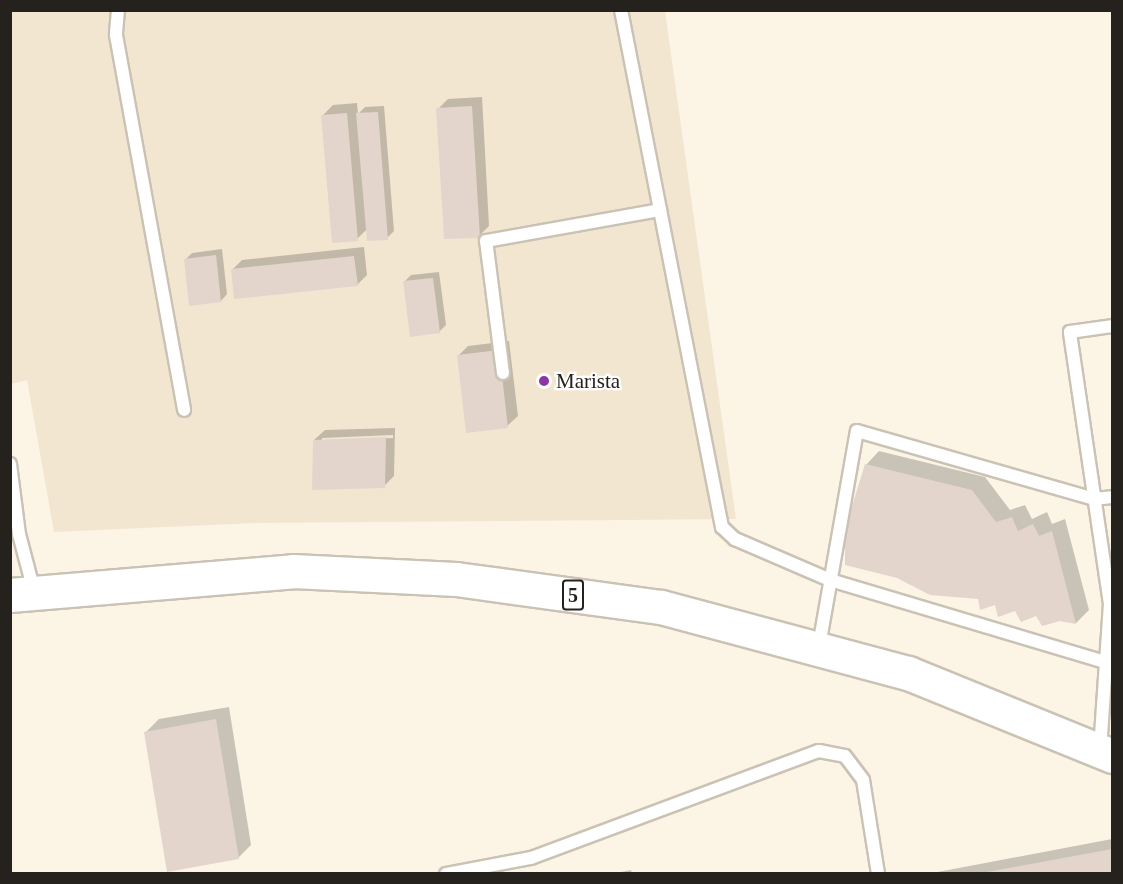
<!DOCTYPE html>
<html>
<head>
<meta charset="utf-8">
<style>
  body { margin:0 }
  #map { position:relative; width:1123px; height:884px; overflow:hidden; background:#fcf4e5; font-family:Georgia,serif }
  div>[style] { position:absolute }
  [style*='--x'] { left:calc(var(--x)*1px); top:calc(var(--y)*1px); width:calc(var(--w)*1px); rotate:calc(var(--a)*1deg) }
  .built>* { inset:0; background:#f3e6d1 }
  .shadow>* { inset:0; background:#0003 }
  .building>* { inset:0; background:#e3d5cb }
  .roads { filter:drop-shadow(2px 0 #cac2b4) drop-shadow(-2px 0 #cac2b4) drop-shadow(0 2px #cac2b4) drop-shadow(0 -2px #cac2b4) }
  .lane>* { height:12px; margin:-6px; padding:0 6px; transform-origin:6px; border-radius:6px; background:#fff }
  .primary>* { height:33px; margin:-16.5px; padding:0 16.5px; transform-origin:16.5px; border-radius:16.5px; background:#fff }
  .dots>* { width:16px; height:16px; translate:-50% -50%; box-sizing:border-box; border:3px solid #fff; border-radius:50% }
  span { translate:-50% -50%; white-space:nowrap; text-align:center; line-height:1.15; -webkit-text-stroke:4.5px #fff; paint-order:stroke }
  .shield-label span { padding:2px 4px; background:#fff; border:2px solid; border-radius:4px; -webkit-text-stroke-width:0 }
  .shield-label { font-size:20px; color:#25221d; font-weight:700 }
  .poi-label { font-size:21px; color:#25221d }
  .left { translate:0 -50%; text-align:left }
  .frame { position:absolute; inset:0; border:12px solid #25221d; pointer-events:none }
</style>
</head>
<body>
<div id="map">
  <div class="built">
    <div style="clip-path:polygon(11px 11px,665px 11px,736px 519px,255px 523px,54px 532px,27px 380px,11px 384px)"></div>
  </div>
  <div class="shadow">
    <div style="clip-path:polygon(482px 97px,489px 226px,479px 236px,438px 109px,448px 99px)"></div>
    <div style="clip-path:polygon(357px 103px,358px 114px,365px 107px,384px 106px,394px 231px,387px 238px,367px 229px,357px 239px,323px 115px,333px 105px)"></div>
    <div style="clip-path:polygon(364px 247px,367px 275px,357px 285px,232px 270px,242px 260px)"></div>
    <div style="clip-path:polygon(222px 249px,227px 294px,221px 301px,185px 260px,192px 253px)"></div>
    <div style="clip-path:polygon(439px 272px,446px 325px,439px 332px,404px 282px,411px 275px)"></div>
    <div style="clip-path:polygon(509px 341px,518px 416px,507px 426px,458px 356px,468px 346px)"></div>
    <div style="clip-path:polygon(evenodd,395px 428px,394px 476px,384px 486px,314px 440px,325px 430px,395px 428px,393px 435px,393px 438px,322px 441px,322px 438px,393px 435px)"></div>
    <div style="clip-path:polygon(879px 451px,985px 477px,1010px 510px,1025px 505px,1032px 519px,1047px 512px,1052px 524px,1065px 519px,1089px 610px,1076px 623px,979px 597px,866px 465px)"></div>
    <div style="clip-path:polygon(229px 707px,251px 845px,238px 858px,146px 732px,159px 719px)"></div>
    <div style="clip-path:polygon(1112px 839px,1112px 874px,927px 874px)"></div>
    <div style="clip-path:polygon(631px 870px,632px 874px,611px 874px)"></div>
  </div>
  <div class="building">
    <div style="clip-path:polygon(472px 106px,480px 238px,444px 239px,436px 108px)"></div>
    <div style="clip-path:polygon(378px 112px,388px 240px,367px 241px,356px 113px)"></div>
    <div style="clip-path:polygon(347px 113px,358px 241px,332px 243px,321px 115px)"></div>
    <div style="clip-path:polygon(216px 255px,221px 302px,189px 306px,184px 259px)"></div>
    <div style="clip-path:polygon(354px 256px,358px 286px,234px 299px,231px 269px)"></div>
    <div style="clip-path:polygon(433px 278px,440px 333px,410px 337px,403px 281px)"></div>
    <div style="clip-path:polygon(499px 350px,508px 428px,466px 433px,457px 355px)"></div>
    <div style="clip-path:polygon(386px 437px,385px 488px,312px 490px,313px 440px)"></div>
    <div style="clip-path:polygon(865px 464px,972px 490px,996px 522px,1012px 517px,1018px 531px,1033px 524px,1039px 536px,1052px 531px,1076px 624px,1060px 621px,1042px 626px,1036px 616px,1021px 622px,1015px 611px,998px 617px,995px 605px,980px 610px,978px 599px,930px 595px,897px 578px,845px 565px,845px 529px)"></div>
    <div style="clip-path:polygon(216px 719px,239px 859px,167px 872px,144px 732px)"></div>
    <div style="clip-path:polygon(1112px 849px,1112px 874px,987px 874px,987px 872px)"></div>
  </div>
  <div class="roads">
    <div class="lane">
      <div style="--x:118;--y:10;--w:25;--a:95"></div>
      <div style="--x:116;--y:35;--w:381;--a:79.7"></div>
      <div style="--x:621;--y:10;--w:527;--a:78.95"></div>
      <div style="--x:722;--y:527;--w:18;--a:43"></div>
      <div style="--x:735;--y:539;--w:103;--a:23.3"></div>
      <div style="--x:830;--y:580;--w:294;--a:16.6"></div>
      <div style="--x:503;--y:373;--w:133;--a:-97.3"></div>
      <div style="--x:486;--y:241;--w:177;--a:-10.1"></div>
      <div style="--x:10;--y:464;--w:71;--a:82.7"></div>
      <div style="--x:19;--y:534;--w:59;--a:75.3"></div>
      <div style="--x:819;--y:646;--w:218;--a:-80"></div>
      <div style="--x:857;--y:431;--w:247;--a:16"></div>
      <div style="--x:1094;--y:499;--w:18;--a:-6"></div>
      <div style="--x:1100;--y:750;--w:146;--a:-86.1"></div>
      <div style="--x:1110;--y:604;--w:275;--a:-98.4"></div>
      <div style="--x:1070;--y:332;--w:42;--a:-8.1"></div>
      <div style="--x:446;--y:874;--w:86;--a:-10.7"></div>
      <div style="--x:531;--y:858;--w:307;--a:-20.4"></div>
      <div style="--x:819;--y:751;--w:26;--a:11"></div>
      <div style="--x:845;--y:756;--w:30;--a:53"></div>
      <div style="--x:863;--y:780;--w:95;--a:80.9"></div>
    </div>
    <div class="primary">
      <div style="--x:10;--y:595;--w:284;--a:-4.8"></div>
      <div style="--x:293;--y:571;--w:163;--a:2.8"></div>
      <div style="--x:456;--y:579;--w:207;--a:7.8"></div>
      <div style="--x:661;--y:607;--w:256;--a:15"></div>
      <div style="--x:908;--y:673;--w:220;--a:22.1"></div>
    </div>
  </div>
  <div class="dots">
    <div style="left:544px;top:381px;background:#8e36a2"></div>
  </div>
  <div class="shield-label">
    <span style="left:573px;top:595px">5</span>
  </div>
  <div class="poi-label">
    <span class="left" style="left:556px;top:381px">Marista</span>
  </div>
  <div class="frame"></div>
</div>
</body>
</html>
